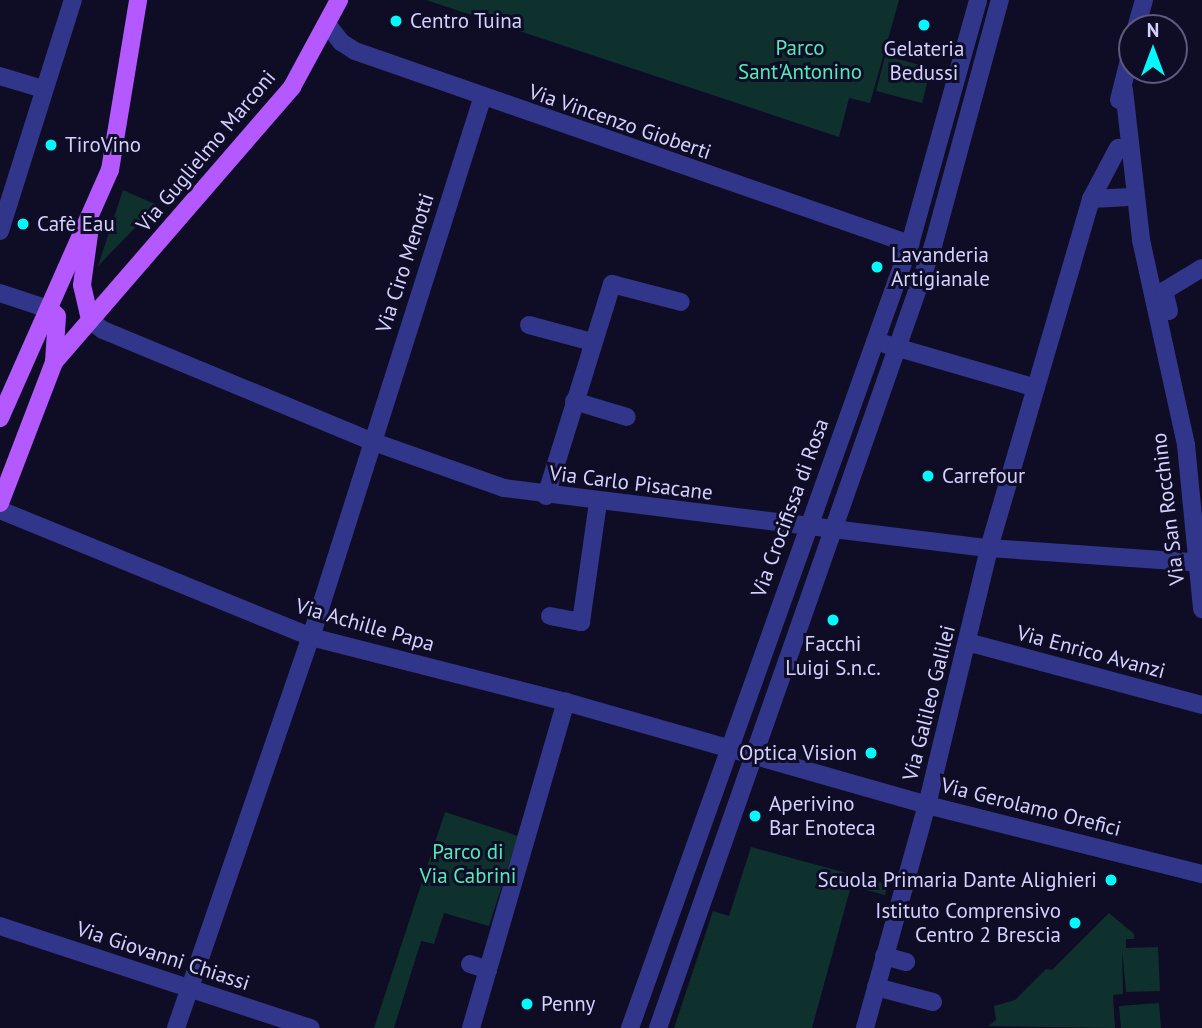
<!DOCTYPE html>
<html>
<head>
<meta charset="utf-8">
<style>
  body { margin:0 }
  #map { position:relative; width:1202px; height:1028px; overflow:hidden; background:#0f0c26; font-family:"PT Sans",sans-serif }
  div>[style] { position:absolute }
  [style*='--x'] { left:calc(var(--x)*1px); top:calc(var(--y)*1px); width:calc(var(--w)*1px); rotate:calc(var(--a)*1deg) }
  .green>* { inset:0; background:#0f312d }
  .minor>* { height:18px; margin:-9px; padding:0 9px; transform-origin:9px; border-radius:9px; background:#32368a }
  .major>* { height:18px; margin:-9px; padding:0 9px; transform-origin:9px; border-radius:9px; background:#b359ff }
  .dots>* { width:19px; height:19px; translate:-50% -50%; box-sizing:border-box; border:4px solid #0f0c26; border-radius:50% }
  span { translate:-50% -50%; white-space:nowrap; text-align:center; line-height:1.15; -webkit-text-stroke:6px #0f0c26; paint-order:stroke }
  .poi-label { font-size:21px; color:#d3d2ff }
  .left { translate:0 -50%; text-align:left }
  .right { translate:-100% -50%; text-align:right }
  .park-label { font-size:21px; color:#51ecb8 }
  .street-label { font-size:21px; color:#d3d2ff }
  .north { position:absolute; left:1118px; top:14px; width:70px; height:70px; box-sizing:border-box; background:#0f0c26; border:2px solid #5d5b7d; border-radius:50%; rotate:0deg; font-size:19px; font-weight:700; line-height:28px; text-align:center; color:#d3d2ff }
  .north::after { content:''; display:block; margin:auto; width:24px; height:32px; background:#00f9fd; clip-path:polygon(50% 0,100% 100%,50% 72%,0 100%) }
</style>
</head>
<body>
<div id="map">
  <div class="green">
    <div style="clip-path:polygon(426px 0,899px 0,870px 103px,849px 98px,839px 137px)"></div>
    <div style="clip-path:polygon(887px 49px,896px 51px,894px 58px,931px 68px,922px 103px,876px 91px)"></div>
    <div style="clip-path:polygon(123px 190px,157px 205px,98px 266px)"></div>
    <div style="clip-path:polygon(445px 812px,518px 836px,489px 926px,444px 913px,434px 944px,421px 941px,394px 1028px,374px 1028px)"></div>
    <div style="clip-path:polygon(751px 847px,887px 884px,885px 895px,851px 886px,812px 1028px,674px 1028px,713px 911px,729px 916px)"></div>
    <div style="clip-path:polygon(1109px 913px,1134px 934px,1134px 939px,1126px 939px,1126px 948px,1158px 947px,1160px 991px,1126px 992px,1122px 948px,1123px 994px,1113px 995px,1115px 1028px,988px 1026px,996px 1020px,994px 1006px,1015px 1000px,1046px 969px,1052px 970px)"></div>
    <div style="clip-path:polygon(1159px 1003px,1161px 1028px,1121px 1028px,1119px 1006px)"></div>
  </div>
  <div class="minor">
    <div style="--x:327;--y:24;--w:23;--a:52"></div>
    <div style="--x:341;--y:42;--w:17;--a:33"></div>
    <div style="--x:355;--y:51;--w:588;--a:19.18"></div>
    <div style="--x:1136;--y:28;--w:29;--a:-74"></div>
    <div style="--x:0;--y:76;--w:45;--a:16.8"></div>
    <div style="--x:1124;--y:90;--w:151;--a:83.5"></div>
    <div style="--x:1141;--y:240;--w:210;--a:77.6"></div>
    <div style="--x:1186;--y:445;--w:165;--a:84.4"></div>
    <div style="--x:1119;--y:100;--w:54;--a:-76"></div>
    <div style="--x:1091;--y:199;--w:35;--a:-3"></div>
    <div style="--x:0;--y:231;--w:242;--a:-72.5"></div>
    <div style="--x:0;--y:293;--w:54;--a:18.4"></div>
    <div style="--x:1169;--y:311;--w:21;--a:-104"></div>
    <div style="--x:1164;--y:291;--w:44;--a:-31.2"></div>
    <div style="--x:90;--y:320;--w:16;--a:38"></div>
    <div style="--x:103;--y:330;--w:290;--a:22.5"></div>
    <div style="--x:371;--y:441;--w:141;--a:19.5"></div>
    <div style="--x:504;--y:488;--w:489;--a:7.1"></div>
    <div style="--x:989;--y:548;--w:214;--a:4"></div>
    <div style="--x:529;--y:325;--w:65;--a:15.1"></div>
    <div style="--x:885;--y:344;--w:157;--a:16.2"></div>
    <div style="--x:574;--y:401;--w:55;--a:16.8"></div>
    <div style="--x:546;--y:496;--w:222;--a:-72.7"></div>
    <div style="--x:612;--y:284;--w:71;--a:14.6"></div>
    <div style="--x:0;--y:510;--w:336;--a:22.2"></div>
    <div style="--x:311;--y:637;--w:263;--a:14.3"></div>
    <div style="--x:566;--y:702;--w:375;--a:15.9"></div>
    <div style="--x:927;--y:805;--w:284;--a:14.1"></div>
    <div style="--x:550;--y:616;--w:32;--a:11"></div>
    <div style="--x:581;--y:622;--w:121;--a:-81.9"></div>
    <div style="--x:967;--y:642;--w:243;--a:15"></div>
    <div style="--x:0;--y:926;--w:327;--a:18.2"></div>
    <div style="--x:884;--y:956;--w:23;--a:15"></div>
    <div style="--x:470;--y:964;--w:19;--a:18"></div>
    <div style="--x:876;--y:987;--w:59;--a:14.7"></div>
    <div style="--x:176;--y:1028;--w:414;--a:-71"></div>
    <div style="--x:311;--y:637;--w:565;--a:-72.37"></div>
    <div style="--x:471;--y:1028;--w:340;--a:-73.8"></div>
    <div style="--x:630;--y:1028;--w:832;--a:-70.35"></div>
    <div style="--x:910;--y:244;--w:253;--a:-74.4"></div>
    <div style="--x:658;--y:1028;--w:829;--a:-70.63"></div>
    <div style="--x:933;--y:246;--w:255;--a:-74.8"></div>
    <div style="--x:865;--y:1028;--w:231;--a:-74.5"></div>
    <div style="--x:927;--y:805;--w:264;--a:-76.4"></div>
    <div style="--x:989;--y:548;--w:364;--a:-73.7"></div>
    <div style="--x:1091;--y:199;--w:58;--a:-62.1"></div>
  </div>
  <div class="major">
    <div style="--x:89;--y:234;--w:51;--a:97.8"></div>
    <div style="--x:82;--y:285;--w:36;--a:77"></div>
    <div style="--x:51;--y:310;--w:8;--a:45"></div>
    <div style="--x:57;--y:316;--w:46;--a:93.7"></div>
    <div style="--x:0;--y:418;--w:271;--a:-66.1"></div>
    <div style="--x:110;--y:170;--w:172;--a:-80.6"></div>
    <div style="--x:0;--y:503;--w:151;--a:-69"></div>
    <div style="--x:54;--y:362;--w:364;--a:-49.1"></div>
    <div style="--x:292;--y:87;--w:99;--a:-61.6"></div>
  </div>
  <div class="dots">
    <div style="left:396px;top:21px;background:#00f9fd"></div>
    <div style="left:924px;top:25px;background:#00f9fd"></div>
    <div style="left:51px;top:145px;background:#00f9fd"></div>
    <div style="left:23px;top:224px;background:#00f9fd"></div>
    <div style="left:877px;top:267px;background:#00f9fd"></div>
    <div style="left:928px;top:476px;background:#00f9fd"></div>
    <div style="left:833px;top:620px;background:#00f9fd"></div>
    <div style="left:871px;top:753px;background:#00f9fd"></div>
    <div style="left:755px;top:816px;background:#00f9fd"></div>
    <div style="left:1111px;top:880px;background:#00f9fd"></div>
    <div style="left:1075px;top:923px;background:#00f9fd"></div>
    <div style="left:527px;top:1004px;background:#00f9fd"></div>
  </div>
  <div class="poi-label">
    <span class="left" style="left:410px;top:21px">Centro Tuina</span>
    <span style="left:924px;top:61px">Gelateria<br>Bedussi</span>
    <span class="left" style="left:65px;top:145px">TiroVino</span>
    <span class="left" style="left:37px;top:224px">Cafè Eau</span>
    <span class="left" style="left:891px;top:267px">Lavanderia<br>Artigianale</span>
    <span class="left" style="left:942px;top:476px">Carrefour</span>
    <span style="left:833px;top:656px">Facchi<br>Luigi S.n.c.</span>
    <span class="right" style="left:857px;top:753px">Optica Vision</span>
    <span class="left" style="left:769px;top:816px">Aperivino<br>Bar Enoteca</span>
    <span class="right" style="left:1097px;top:880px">Scuola Primaria Dante Alighieri</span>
    <span class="right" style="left:1061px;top:923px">Istituto Comprensivo<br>Centro 2 Brescia</span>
    <span class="left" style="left:541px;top:1004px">Penny</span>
  </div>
  <div class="park-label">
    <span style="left:800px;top:60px">Parco<br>Sant'Antonino</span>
    <span style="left:468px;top:864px">Parco di<br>Via Cabrini</span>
  </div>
  <div class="street-label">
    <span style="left:620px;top:122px;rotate:19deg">Via Vincenzo Gioberti</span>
    <span style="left:206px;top:151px;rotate:-50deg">Via Guglielmo Marconi</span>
    <span style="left:405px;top:263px;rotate:-72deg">Via Ciro Menotti</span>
    <span style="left:631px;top:483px;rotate:7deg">Via Carlo Pisacane</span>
    <span style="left:790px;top:508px;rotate:-70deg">Via Crocifissa di Rosa</span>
    <span style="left:1168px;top:509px;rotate:-97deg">Via San Rocchino</span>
    <span style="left:365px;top:625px;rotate:16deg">Via Achille Papa</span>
    <span style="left:1091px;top:652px;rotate:15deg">Via Enrico Avanzi</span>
    <span style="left:929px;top:703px;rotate:-76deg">Via Galileo Galilei</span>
    <span style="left:1031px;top:807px;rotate:14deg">Via Gerolamo Orefici</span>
    <span style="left:163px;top:956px;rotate:18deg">Via Giovanni Chiassi</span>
  </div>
  <div class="north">N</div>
</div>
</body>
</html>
